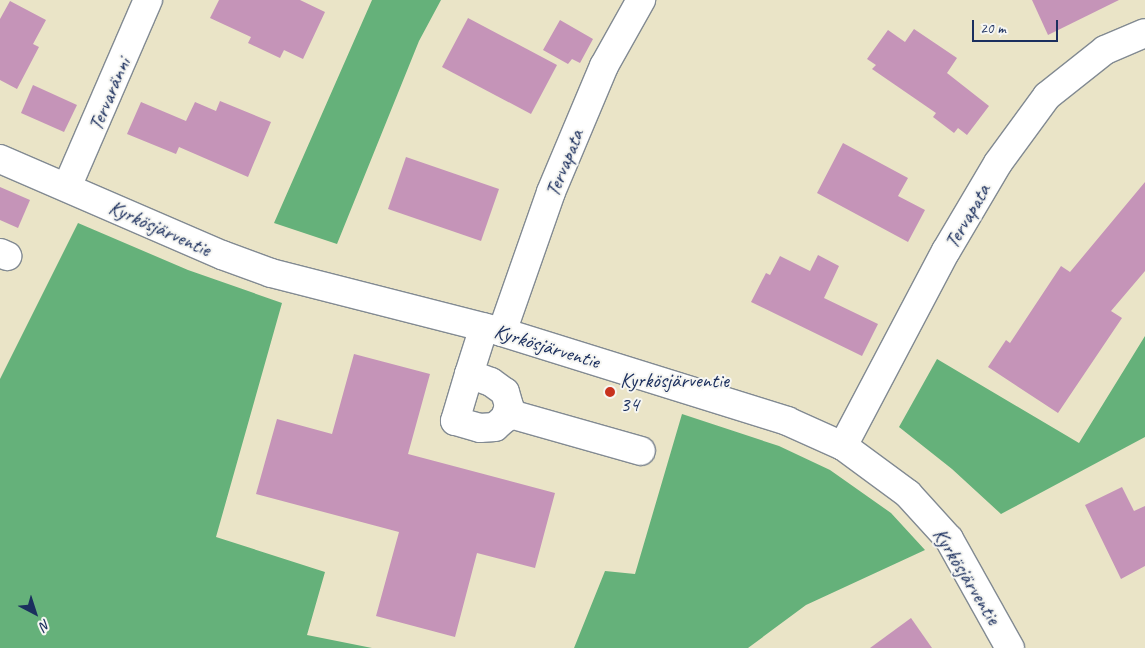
<!DOCTYPE html>
<html>
<head>
<meta charset="utf-8">
<style>
  body { margin:0 }
  #map { position:relative; width:1145px; height:648px; overflow:hidden; background:#eae4c7; font-family:Caveat,sans-serif }
  div>[style] { position:absolute }
  [style*='--x'] { left:calc(var(--x)*1px); top:calc(var(--y)*1px); width:calc(var(--w)*1px); rotate:calc(var(--a)*1deg) }
  .forest>* { inset:0; background:#65b17a }
  .building>* { inset:0; background:#c594b8 }
  .roads { filter:drop-shadow(1px 0 #828a92) drop-shadow(-1px 0 #828a92) drop-shadow(0 1px #828a92) drop-shadow(0 -1px #828a92) }
  .minor>* { height:28px; margin:-14px; padding:0 14px; transform-origin:14px; border-radius:14px; background:#fff }
  .dots>* { width:14px; height:14px; translate:-50% -50%; box-sizing:border-box; border:2px solid #f6f6f2; border-radius:50% }
  span { translate:-50% -50%; white-space:nowrap; text-align:center; line-height:1.15; -webkit-text-stroke:4px #f6f6f2; paint-order:stroke }
  .street-label { font-size:21px; color:#1b2f5e }
  .poi-label { font-size:21px; color:#1b2f5e }
  .left { translate:0 -50%; text-align:left }
  .north { position:absolute; left:10px; top:588px; width:50px; height:50px; -webkit-text-stroke:4px #f6f6f2; paint-order:stroke; rotate:140deg; font-size:14px; font-weight:700; line-height:20px; text-align:center; color:#1b2f5e }
  .north::after { content:''; display:block; margin:auto; width:18px; height:22px; background:#1b2f5e; clip-path:polygon(50% 0,100% 100%,50% 72%,0 100%) }
  .scale { position:absolute; left:972px; top:20px; width:86px; height:22px; box-sizing:border-box; border:2px solid #1b2f5e; border-top:0; padding-left:6px; font-size:15px; line-height:18px; white-space:nowrap; color:#1b2f5e; -webkit-text-stroke:4px #f6f6f2; paint-order:stroke }
</style>
</head>
<body>
<div id="map">
  <div class="forest">
    <div style="clip-path:polygon(372px 0,441px 0,419px 41px,337px 244px,274px 223px)"></div>
    <div style="clip-path:polygon(78px 223px,188px 270px,282px 303px,216px 537px,325px 572px,307px 635px,372px 648px,0 648px,0 379px)"></div>
    <div style="clip-path:polygon(1145px 336px,1145px 437px,1001px 514px,952px 469px,899px 427px,937px 359px,1079px 443px)"></div>
    <div style="clip-path:polygon(682px 414px,779px 446px,830px 470px,891px 513px,925px 550px,806px 605px,748px 648px,574px 648px,605px 571px,635px 574px)"></div>
  </div>
  <div class="building">
    <div style="clip-path:polygon(219px 0,300px 0,325px 12px,303px 59px,284px 50px,280px 58px,248px 43px,251px 37px,210px 18px)"></div>
    <div style="clip-path:polygon(1032px 0,1119px 0,1048px 35px)"></div>
    <div style="clip-path:polygon(10px 1px,46px 20px,33px 44px,39px 47px,17px 89px,0 80px,0 19px)"></div>
    <div style="clip-path:polygon(468px 18px,557px 65px,531px 114px,442px 67px)"></div>
    <div style="clip-path:polygon(560px 20px,593px 39px,580px 63px,572px 59px,568px 64px,543px 50px)"></div>
    <div style="clip-path:polygon(914px 29px,957px 58px,947px 73px,989px 106px,967px 135px,958px 128px,954px 133px,933px 117px,936px 113px,872px 69px,876px 65px,867px 59px,888px 30px,905px 42px)"></div>
    <div style="clip-path:polygon(33px 85px,77px 105px,64px 132px,21px 113px)"></div>
    <div style="clip-path:polygon(220px 101px,271px 122px,248px 177px,179px 147px,176px 154px,127px 134px,141px 102px,186px 121px,195px 102px,216px 111px)"></div>
    <div style="clip-path:polygon(843px 143px,908px 178px,898px 196px,925px 210px,908px 242px,817px 193px)"></div>
    <div style="clip-path:polygon(406px 157px,499px 189px,481px 241px,388px 209px)"></div>
    <div style="clip-path:polygon(1145px 182px,1145px 271px,1111px 311px,1122px 318px,1058px 413px,988px 367px,1006px 340px,1010px 343px,1061px 266px,1070px 272px)"></div>
    <div style="clip-path:polygon(0 187px,30px 200px,18px 228px,0 220px)"></div>
    <div style="clip-path:polygon(818px 255px,839px 266px,824px 298px,878px 324px,862px 356px,751px 302px,766px 273px,770px 275px,780px 256px,810px 271px)"></div>
    <div style="clip-path:polygon(354px 354px,430px 374px,408px 454px,555px 493px,535px 568px,477px 553px,455px 637px,376px 616px,399px 532px,256px 494px,277px 419px,332px 434px)"></div>
    <div style="clip-path:polygon(1122px 487px,1134px 511px,1145px 506px,1145px 566px,1121px 579px,1085px 505px)"></div>
    <div style="clip-path:polygon(911px 618px,932px 648px,870px 648px)"></div>
  </div>
  <div class="roads">
    <div class="minor">
      <div style="--x:0;--y:159;--w:242;--a:23.4"></div>
      <div style="--x:222;--y:255;--w:52;--a:20.2"></div>
      <div style="--x:271;--y:273;--w:238;--a:14.3"></div>
      <div style="--x:502;--y:332;--w:299;--a:17.3"></div>
      <div style="--x:787;--y:421;--w:61;--a:24.1"></div>
      <div style="--x:843;--y:446;--w:81;--a:36.4"></div>
      <div style="--x:908;--y:494;--w:61;--a:47.7"></div>
      <div style="--x:949;--y:539;--w:125;--a:60.8"></div>
      <div style="--x:67;--y:187;--w:204;--a:-66.6"></div>
      <div style="--x:0;--y:253;--w:8;--a:23"></div>
      <div style="--x:502;--y:332;--w:148;--a:-70.7"></div>
      <div style="--x:551;--y:192;--w:137;--a:-67.2"></div>
      <div style="--x:604;--y:66;--w:76;--a:-60.7"></div>
      <div style="--x:469;--y:374;--w:23;--a:20"></div>
      <div style="--x:491;--y:382;--w:17;--a:36"></div>
      <div style="--x:505;--y:392;--w:15;--a:74"></div>
      <div style="--x:509;--y:406;--w:13;--a:108"></div>
      <div style="--x:505;--y:418;--w:13;--a:138"></div>
      <div style="--x:495;--y:427;--w:15;--a:176"></div>
      <div style="--x:480;--y:428;--w:26;--a:-164"></div>
      <div style="--x:455;--y:421;--w:49;--a:-73.4"></div>
      <div style="--x:469;--y:374;--w:49;--a:-72.3"></div>
      <div style="--x:507;--y:413;--w:139;--a:15.8"></div>
      <div style="--x:843;--y:446;--w:221;--a:-62.2"></div>
      <div style="--x:946;--y:251;--w:102;--a:-59.4"></div>
      <div style="--x:998;--y:163;--w:83;--a:-53.8"></div>
      <div style="--x:1047;--y:96;--w:74;--a:-38.4"></div>
      <div style="--x:1105;--y:50;--w:43;--a:-23"></div>
    </div>
  </div>
  <div class="dots">
    <div style="left:610px;top:392px;background:#c8321e"></div>
  </div>
  <div class="street-label">
    <span style="left:109px;top:94px;rotate:-67deg">Tervaränni</span>
    <span style="left:564px;top:163px;rotate:-68deg">Tervapata</span>
    <span style="left:967px;top:216px;rotate:-60deg">Tervapata</span>
    <span style="left:160px;top:228px;rotate:24deg">Kyrkösjärventie</span>
    <span style="left:547px;top:346px;rotate:17deg">Kyrkösjärventie</span>
    <span style="left:967px;top:576px;rotate:58deg">Kyrkösjärventie</span>
  </div>
  <div class="poi-label">
    <span class="left" style="left:620px;top:392px">Kyrkösjärventie<br>34</span>
  </div>
  <div class="north">N</div>
  <div class="scale">20 m</div>
</div>
</body>
</html>
